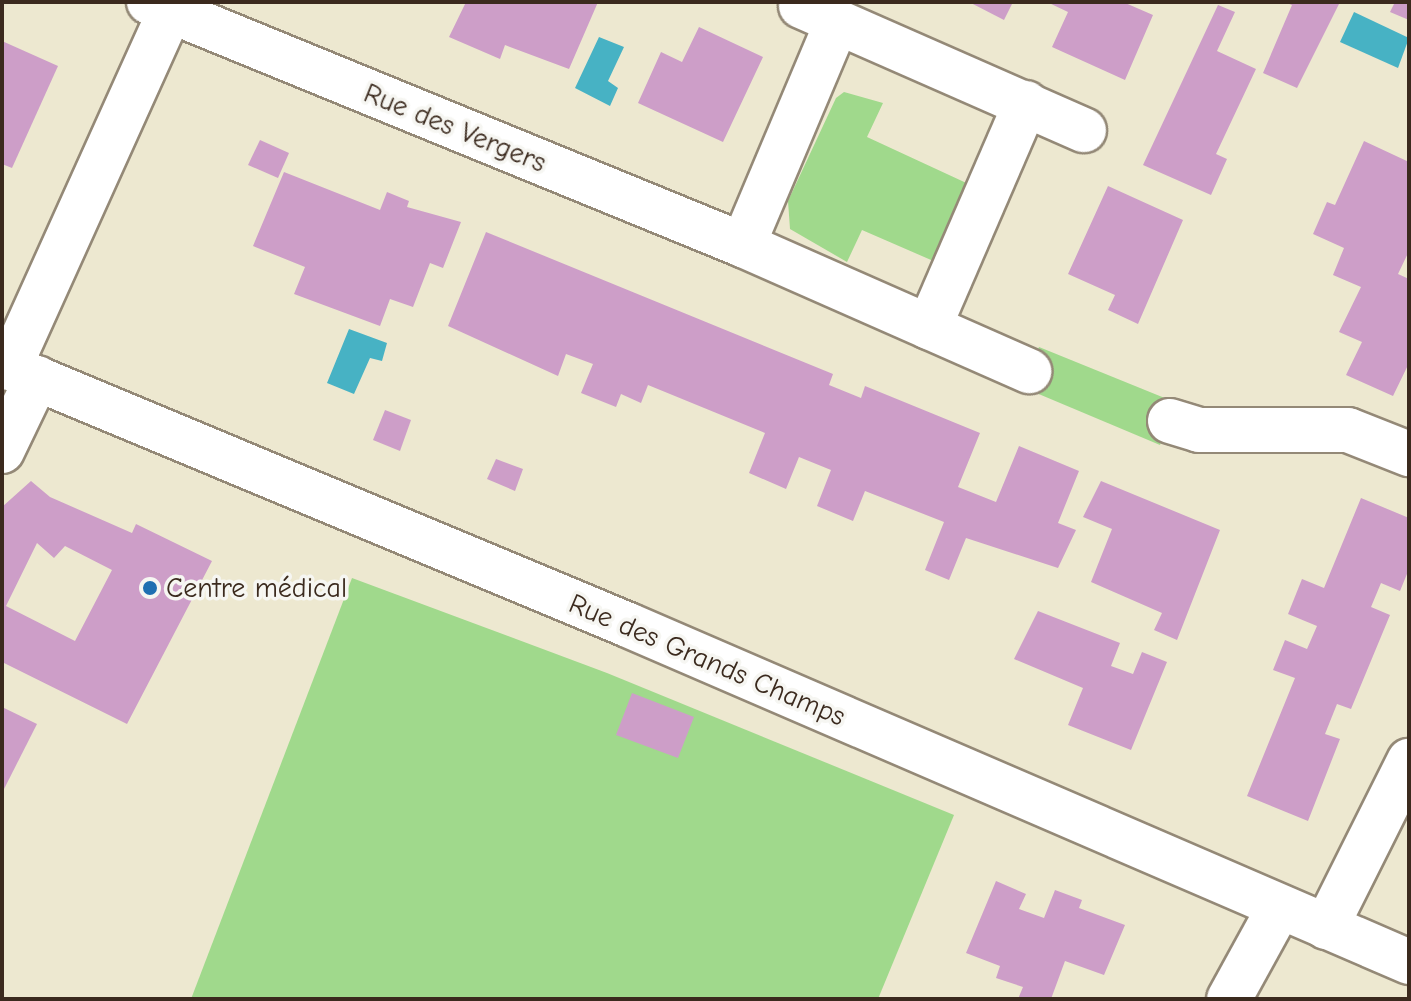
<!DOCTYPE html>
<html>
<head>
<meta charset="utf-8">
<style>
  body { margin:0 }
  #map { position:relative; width:1411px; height:1001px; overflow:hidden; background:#ede8d0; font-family:"Comic Neue",sans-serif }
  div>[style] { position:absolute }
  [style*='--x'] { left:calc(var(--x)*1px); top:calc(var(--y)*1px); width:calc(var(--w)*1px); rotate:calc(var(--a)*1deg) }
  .green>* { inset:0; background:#a0d98c }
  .water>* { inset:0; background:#47b2c4 }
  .building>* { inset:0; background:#cd9ec8 }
  .roads { filter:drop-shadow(2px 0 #948977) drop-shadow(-2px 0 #948977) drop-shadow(0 2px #948977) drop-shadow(0 -2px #948977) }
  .minor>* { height:44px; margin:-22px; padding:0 22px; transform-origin:22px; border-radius:22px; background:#fff }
  .dots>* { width:22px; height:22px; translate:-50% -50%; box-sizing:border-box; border:4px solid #f6f6f2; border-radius:50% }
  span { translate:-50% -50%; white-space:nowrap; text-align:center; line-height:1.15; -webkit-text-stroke:7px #f6f6f2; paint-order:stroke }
  .street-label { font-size:28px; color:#3b2a1e }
  .poi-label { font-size:28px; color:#3b2a1e }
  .left { translate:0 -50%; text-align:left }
  .frame { position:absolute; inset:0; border:4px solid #3b2a1e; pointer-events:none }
</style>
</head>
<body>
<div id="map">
  <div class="green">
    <div style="clip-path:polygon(844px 92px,883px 103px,867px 137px,975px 187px,938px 263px,862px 230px,847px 262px,790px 229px,788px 201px,836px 98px)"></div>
    <div style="clip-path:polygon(1039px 347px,1177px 403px,1160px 445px,1022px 387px)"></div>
    <div style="clip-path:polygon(352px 578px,607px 673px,954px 815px,878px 999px,191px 999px)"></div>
  </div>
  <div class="water">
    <div style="clip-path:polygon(1354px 12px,1409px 38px,1398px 68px,1340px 42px)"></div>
    <div style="clip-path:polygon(599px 37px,624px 47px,608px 81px,618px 88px,610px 106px,575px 88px)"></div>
    <div style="clip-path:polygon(349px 329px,387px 343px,382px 361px,370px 358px,354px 394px,327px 383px)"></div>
  </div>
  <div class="building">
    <div style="clip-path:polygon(466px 2px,598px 2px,569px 69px,505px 45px,500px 59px,449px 37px)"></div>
    <div style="clip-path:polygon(969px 2px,1013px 2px,1004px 20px)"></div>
    <div style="clip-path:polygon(1047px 2px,1123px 2px,1153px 15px,1125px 80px,1052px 47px,1068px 12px)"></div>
    <div style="clip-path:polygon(1284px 2px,1340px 2px,1297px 88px,1263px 73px,1292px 5px)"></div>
    <div style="clip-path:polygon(1395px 2px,1409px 2px,1409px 20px,1390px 12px)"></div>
    <div style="clip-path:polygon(1218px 5px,1235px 12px,1217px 51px,1256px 69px,1216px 154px,1227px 159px,1211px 195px,1143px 165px)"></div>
    <div style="clip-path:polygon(699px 27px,763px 57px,723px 142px,638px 103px,661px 52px,682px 62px)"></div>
    <div style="clip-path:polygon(2px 41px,58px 66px,12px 168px,2px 164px)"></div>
    <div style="clip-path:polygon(260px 140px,289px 153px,278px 178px,248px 165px)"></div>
    <div style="clip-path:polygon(1364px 141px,1409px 162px,1409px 251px,1398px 274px,1409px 279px,1409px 363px,1393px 396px,1346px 375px,1362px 342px,1339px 332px,1361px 287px,1333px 275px,1344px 248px,1313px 234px,1327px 202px,1335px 205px)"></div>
    <div style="clip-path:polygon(284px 172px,380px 210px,387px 192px,409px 201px,407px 207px,461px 222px,443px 268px,430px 263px,413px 307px,390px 299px,380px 326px,294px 294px,305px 267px,253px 246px)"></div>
    <div style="clip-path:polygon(1108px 186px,1183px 220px,1138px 324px,1108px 310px,1115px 295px,1068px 274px)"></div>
    <div style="clip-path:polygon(486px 232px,833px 374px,829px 385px,861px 398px,865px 386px,980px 433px,958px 487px,996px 502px,1019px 446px,1079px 471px,1058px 523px,1076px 530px,1058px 568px,966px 538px,949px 580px,925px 570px,944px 522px,865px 491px,853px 521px,817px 506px,831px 470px,799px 457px,786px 489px,749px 473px,765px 433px,648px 385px,641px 403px,621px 394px,616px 407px,581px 393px,593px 364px,566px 354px,558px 376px,448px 326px)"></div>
    <div style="clip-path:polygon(385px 410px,411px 420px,400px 451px,373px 440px)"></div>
    <div style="clip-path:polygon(496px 459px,523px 469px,515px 491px,487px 479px)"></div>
    <div style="clip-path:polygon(evenodd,31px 481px,50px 497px,132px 533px,136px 524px,212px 561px,127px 724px,2px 662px,2px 507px,31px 481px,37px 543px,54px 558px,65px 546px,112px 570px,75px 641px,6px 606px,37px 543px)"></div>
    <div style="clip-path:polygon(1101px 481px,1220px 530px,1177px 640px,1154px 630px,1162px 613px,1091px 582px,1112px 529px,1083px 517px)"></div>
    <div style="clip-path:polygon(1361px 498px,1409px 518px,1409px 569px,1400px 591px,1381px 583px,1371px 607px,1390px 615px,1351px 709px,1337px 704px,1325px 734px,1340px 739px,1308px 821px,1247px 796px,1295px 678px,1273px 670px,1285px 640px,1307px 649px,1317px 626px,1288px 614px,1302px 579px,1324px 588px)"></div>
    <div style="clip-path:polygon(1038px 611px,1120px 643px,1111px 666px,1133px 674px,1142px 652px,1167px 662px,1131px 750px,1068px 725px,1083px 688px,1014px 659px)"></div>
    <div style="clip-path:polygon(632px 693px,694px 717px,678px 758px,616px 735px)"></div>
    <div style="clip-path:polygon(2px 707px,37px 724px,2px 793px)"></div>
    <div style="clip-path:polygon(996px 881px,1026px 894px,1019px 909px,1044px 918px,1055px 890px,1082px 900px,1079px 908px,1125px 925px,1104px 975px,1065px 961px,1051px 999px,1018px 999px,1023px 987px,996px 978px,1000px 966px,966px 953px)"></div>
  </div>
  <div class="roads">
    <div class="minor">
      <div style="--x:149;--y:2;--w:642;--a:22.25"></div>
      <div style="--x:743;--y:245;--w:313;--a:23.8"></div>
      <div style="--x:801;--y:6;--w:309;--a:23.7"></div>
      <div style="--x:743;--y:245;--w:242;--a:-67.1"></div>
      <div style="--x:929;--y:327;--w:244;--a:-66.6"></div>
      <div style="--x:2;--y:364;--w:678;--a:22.63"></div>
      <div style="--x:628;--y:625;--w:851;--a:23.34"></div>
      <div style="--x:9;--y:368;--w:401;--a:-65.7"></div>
      <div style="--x:1170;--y:421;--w:30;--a:17"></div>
      <div style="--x:1199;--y:430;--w:149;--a:0"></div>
      <div style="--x:1348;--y:430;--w:66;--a:21.5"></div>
      <div style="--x:2;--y:451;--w:81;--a:-64.4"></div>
      <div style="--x:1326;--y:927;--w:186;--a:-63.4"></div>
      <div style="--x:1229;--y:999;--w:104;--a:-61.2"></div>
    </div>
  </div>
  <div class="dots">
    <div style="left:150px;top:588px;background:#1f6fb2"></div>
  </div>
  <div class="street-label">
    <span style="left:455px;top:128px;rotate:22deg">Rue des Vergers</span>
    <span style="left:707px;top:660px;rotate:23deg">Rue des Grands Champs</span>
  </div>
  <div class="poi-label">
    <span class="left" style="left:166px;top:588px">Centre médical</span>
  </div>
  <div class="frame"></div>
</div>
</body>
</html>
